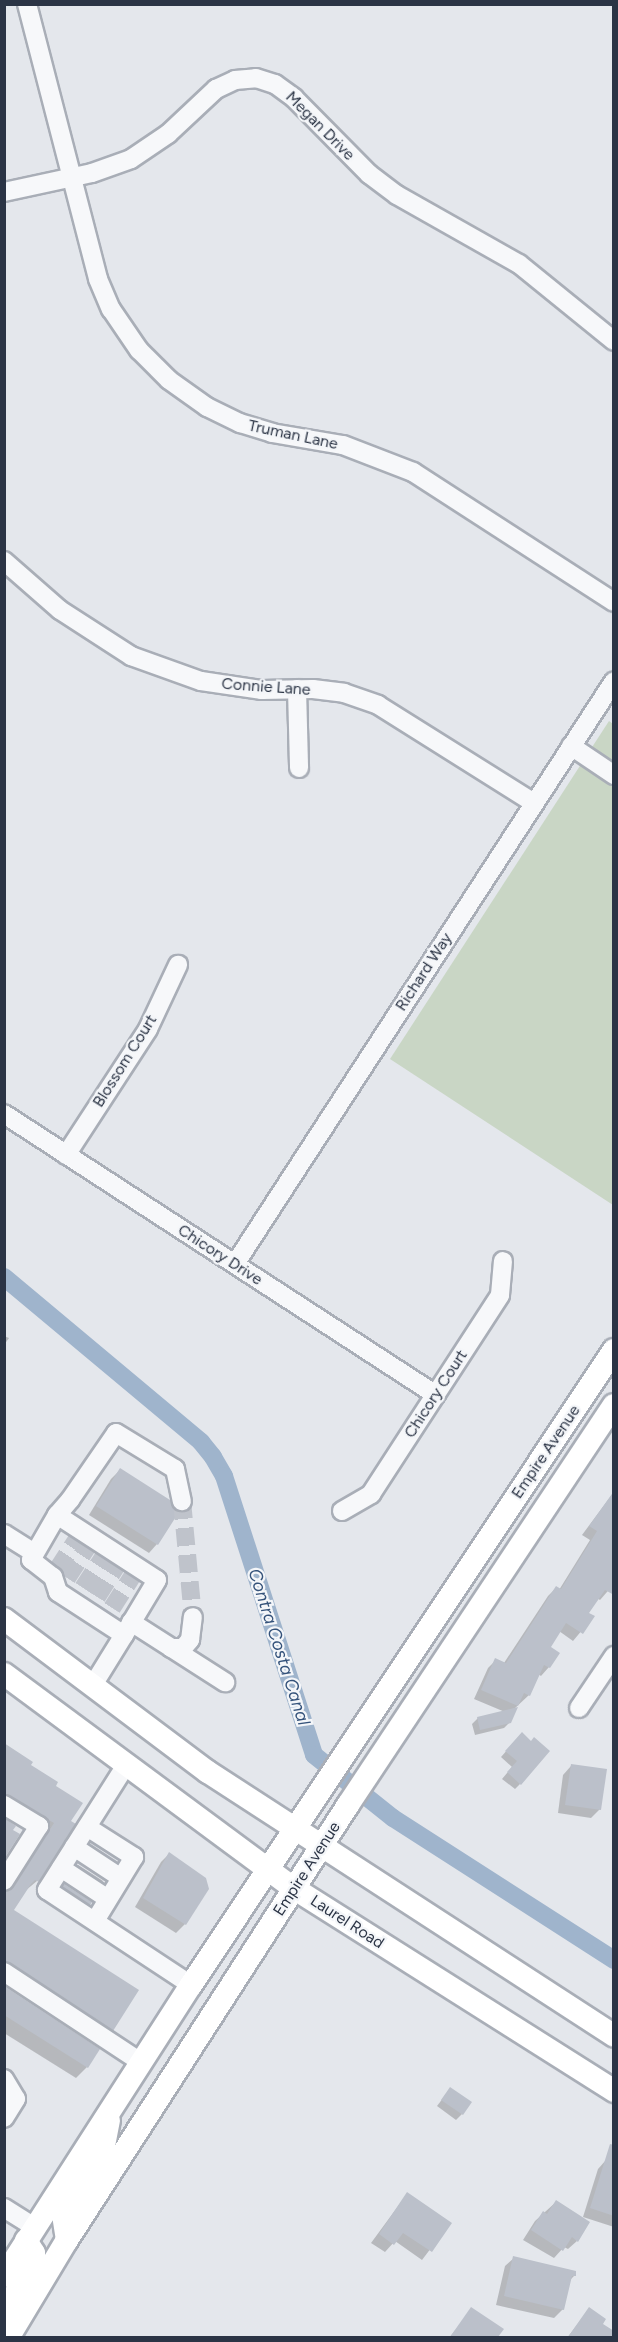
<!DOCTYPE html>
<html>
<head>
<meta charset="utf-8">
<style>
  body { margin:0 }
  #map { position:relative; width:618px; height:2342px; overflow:hidden; background:#e4e7ec; font-family:Figtree,sans-serif }
  div>[style] { position:absolute }
  [style*='--x'] { left:calc(var(--x)*1px); top:calc(var(--y)*1px); width:calc(var(--w)*1px); rotate:calc(var(--a)*1deg) }
  .green>* { inset:0; background:#c9d6c5 }
  .shadow>* { inset:0; background:#0003 }
  .canal>* { height:18px; margin:-9px; padding:0 9px; transform-origin:9px; border-radius:9px; background:#9fb4cc }
  .building>* { inset:0; background:#bbc0ca }
  .minor-tunnel>* { height:18px; margin-top:-9px; transform-origin:0; background:repeating-linear-gradient(90deg,#bfc3cb 0 18px,transparent 0 27px) }
  .roads { filter:drop-shadow(2px 0 #a9aeb7) drop-shadow(-2px 0 #a9aeb7) drop-shadow(0 2px #a9aeb7) drop-shadow(0 -2px #a9aeb7) }
  .minor>* { height:18px; margin:-9px; padding:0 9px; transform-origin:9px; border-radius:9px; background:#f7f8fa }
  .major>* { height:22px; margin:-11px; padding:0 11px; transform-origin:11px; border-radius:11px; background:#fff }
  span { translate:-50% -50%; white-space:nowrap; text-align:center; line-height:1.15; -webkit-text-stroke:4.5px #f4f6f9; paint-order:stroke }
  .street-label { font-size:16px; color:#2b3445 }
  .water-label { font-size:18px; color:#34527a; font-style:italic }
  .frame { position:absolute; inset:0; border:6px solid #2b3445; pointer-events:none }
</style>
</head>
<body>
<div id="map">
  <div class="green">
    <div style="clip-path:polygon(609px 721px,613px 724px,613px 1205px,390px 1059px)"></div>
  </div>
  <div class="shadow">
    <div style="clip-path:polygon(4px 1336px,9px 1338px,4px 1345px)"></div>
    <div style="clip-path:polygon(120px 1470px,157px 1544px,149px 1553px,89px 1515px,111px 1479px)"></div>
    <div style="clip-path:polygon(611px 1496px,614px 1584px,600px 1600px,597px 1598px,587px 1613px,593px 1617px,573px 1641px,559px 1631px,549px 1647px,549px 1667px,541px 1676px,538px 1674px,529px 1695px,513px 1710px,510px 1722px,504px 1728px,475px 1735px,472px 1724px,478px 1718px,505px 1712px,474px 1699px,488px 1668px,496px 1660px,504px 1663px,548px 1596px,556px 1588px,559px 1590px,590px 1540px,582px 1535px)"></div>
    <div style="clip-path:polygon(516px 1740px,520px 1784px,515px 1789px,502px 1779px,512px 1767px,501px 1757px)"></div>
    <div style="clip-path:polygon(4px 1745px,54px 1786px,69px 1821px,74px 1824px,37px 1881px,25px 1891px,12px 1911px,112px 2030px,101px 2041px,4px 1977px,4px 1894px,44px 1835px,4px 1810px)"></div>
    <div style="clip-path:polygon(571px 1766px,600px 1809px,591px 1818px,558px 1813px,563px 1775px)"></div>
    <div style="clip-path:polygon(169px 1854px,185px 1924px,176px 1933px,135px 1907px,161px 1862px)"></div>
    <div style="clip-path:polygon(78px 1865px,103px 1881px,100px 1884px,75px 1867px)"></div>
    <div style="clip-path:polygon(65px 1886px,90px 1902px,86px 1906px,61px 1890px)"></div>
    <div style="clip-path:polygon(4px 1988px,87px 2067px,76px 2078px,4px 2033px)"></div>
    <div style="clip-path:polygon(450px 2089px,462px 2114px,456px 2120px,437px 2106px)"></div>
    <div style="clip-path:polygon(606px 2160px,614px 2162px,614px 2227px,583px 2217px,598px 2169px)"></div>
    <div style="clip-path:polygon(407px 2194px,450px 2223px,422px 2260px,395px 2241px,385px 2252px,371px 2243px)"></div>
    <div style="clip-path:polygon(556px 2202px,577px 2241px,568px 2249px,564px 2247px,554px 2258px,523px 2240px,535px 2221px)"></div>
    <div style="clip-path:polygon(514px 2258px,574px 2276px,569px 2281px,563px 2309px,554px 2318px,496px 2305px,505px 2266px)"></div>
    <div style="clip-path:polygon(472px 2309px,497px 2336px,498px 2338px,449px 2338px)"></div>
    <div style="clip-path:polygon(589px 2309px,601px 2324px,614px 2333px,614px 2338px,567px 2338px)"></div>
  </div>
  <div class="canal">
    <div style="--x:4;--y:1277;--w:257;--a:39.9"></div>
    <div style="--x:201;--y:1442;--w:19;--a:51"></div>
    <div style="--x:213;--y:1457;--w:22;--a:60"></div>
    <div style="--x:224;--y:1476;--w:293;--a:72.1"></div>
    <div style="--x:314;--y:1755;--w:101;--a:38.6"></div>
    <div style="--x:393;--y:1818;--w:263;--a:32.7"></div>
  </div>
  <div class="building">
    <div style="clip-path:polygon(120px 1468px,170px 1500px,173px 1508px,179px 1512px,158px 1545px,96px 1506px)"></div>
    <div style="clip-path:polygon(614px 1491px,614px 1595px,605px 1590px,589px 1613px,595px 1616px,583px 1634px,566px 1623px,551px 1647px,560px 1653px,550px 1668px,544px 1665px,530px 1696px,524px 1693px,518px 1706px,481px 1690px,495px 1658px,506px 1663px,556px 1586px,561px 1589px,597px 1531px,589px 1526px)"></div>
    <div style="clip-path:polygon(518px 1707px,511px 1723px,480px 1730px,477px 1717px)"></div>
    <div style="clip-path:polygon(522px 1732px,531px 1741px,534px 1737px,550px 1751px,521px 1785px,507px 1772px,517px 1761px,505px 1751px)"></div>
    <div style="clip-path:polygon(4px 1743px,33px 1762px,31px 1765px,58px 1782px,56px 1786px,83px 1803px,71px 1821px,76px 1824px,39px 1882px,35px 1880px,31px 1884px,14px 1910px,139px 1990px,113px 2031px,4px 1961px,4px 1892px,13px 1887px,54px 1823px,4px 1794px)"></div>
    <div style="clip-path:polygon(571px 1764px,607px 1769px,601px 1810px,565px 1805px)"></div>
    <div style="clip-path:polygon(4px 1818px,16px 1826px,13px 1830px,20px 1834px,4px 1859px)"></div>
    <div style="clip-path:polygon(169px 1852px,206px 1878px,209px 1889px,186px 1925px,143px 1898px)"></div>
    <div style="clip-path:polygon(64px 1884px,92px 1902px,90px 1905px,62px 1887px)"></div>
    <div style="clip-path:polygon(4px 1986px,100px 2049px,88px 2068px,4px 2015px)"></div>
    <div style="clip-path:polygon(450px 2087px,472px 2102px,463px 2115px,441px 2100px)"></div>
    <div style="clip-path:polygon(610px 2144px,614px 2145px,614px 2216px,590px 2208px)"></div>
    <div style="clip-path:polygon(407px 2192px,452px 2223px,432px 2252px,403px 2233px,394px 2245px,379px 2234px)"></div>
    <div style="clip-path:polygon(556px 2200px,590px 2222px,578px 2242px,572px 2237px,563px 2251px,531px 2230px,543px 2211px,547px 2214px)"></div>
    <div style="clip-path:polygon(513px 2256px,576px 2271px,576px 2276px,572px 2276px,564px 2310px,504px 2296px)"></div>
    <div style="clip-path:polygon(471px 2307px,504px 2329px,498px 2337px,450px 2337px)"></div>
    <div style="clip-path:polygon(589px 2307px,606px 2319px,603px 2324px,614px 2331px,614px 2337px,568px 2337px)"></div>
  </div>
  <div class="minor-tunnel">
    <div style="--x:182;--y:1501;--w:117;--a:84.6"></div>
    <div style="--x:57;--y:1570;--w:40;--a:-57.1"></div>
    <div style="--x:67;--y:1578;--w:42;--a:-56.7"></div>
    <div style="--x:83;--y:1588;--w:42;--a:-56.7"></div>
    <div style="--x:97;--y:1597;--w:41;--a:-57.8"></div>
    <div style="--x:112;--y:1608;--w:43;--a:-57.4"></div>
  </div>
  <div class="roads">
    <div class="minor">
      <div style="--x:27;--y:4;--w:284;--a:75.5"></div>
      <div style="--x:98;--y:279;--w:33;--a:67"></div>
      <div style="--x:111;--y:309;--w:50;--a:55.7"></div>
      <div style="--x:139;--y:350;--w:42;--a:45"></div>
      <div style="--x:169;--y:380;--w:47;--a:35.4"></div>
      <div style="--x:207;--y:407;--w:37;--a:26"></div>
      <div style="--x:240;--y:423;--w:34;--a:17"></div>
      <div style="--x:272;--y:433;--w:72;--a:9.6"></div>
      <div style="--x:343;--y:445;--w:75;--a:21.1"></div>
      <div style="--x:413;--y:472;--w:239;--a:32.9"></div>
      <div style="--x:4;--y:192;--w:90;--a:-12.2"></div>
      <div style="--x:92;--y:173;--w:41;--a:-19.7"></div>
      <div style="--x:131;--y:159;--w:45;--a:-34"></div>
      <div style="--x:168;--y:134;--w:66;--a:-43.2"></div>
      <div style="--x:216;--y:89;--w:21;--a:-25"></div>
      <div style="--x:235;--y:80;--w:21;--a:-5"></div>
      <div style="--x:256;--y:78;--w:20;--a:18"></div>
      <div style="--x:275;--y:84;--w:24;--a:36"></div>
      <div style="--x:294;--y:98;--w:107;--a:45.4"></div>
      <div style="--x:369;--y:174;--w:35;--a:37"></div>
      <div style="--x:397;--y:195;--w:140;--a:29.5"></div>
      <div style="--x:519;--y:264;--w:122;--a:39"></div>
      <div style="--x:4;--y:561;--w:74;--a:41.2"></div>
      <div style="--x:60;--y:610;--w:85;--a:32.9"></div>
      <div style="--x:131;--y:656;--w:74;--a:19.7"></div>
      <div style="--x:201;--y:681;--w:62;--a:8.4"></div>
      <div style="--x:262;--y:690;--w:51;--a:-1.1"></div>
      <div style="--x:313;--y:689;--w:31;--a:7"></div>
      <div style="--x:344;--y:693;--w:36;--a:19"></div>
      <div style="--x:378;--y:705;--w:184;--a:32.1"></div>
      <div style="--x:297;--y:689;--w:79;--a:88.5"></div>
      <div style="--x:571;--y:746;--w:52;--a:34"></div>
      <div style="--x:4;--y:1114;--w:515;--a:33.04"></div>
      <div style="--x:66;--y:1155;--w:150;--a:-56.9"></div>
      <div style="--x:148;--y:1029;--w:71;--a:-64.9"></div>
      <div style="--x:235;--y:1264;--w:695;--a:-56.97"></div>
      <div style="--x:342;--y:1511;--w:34;--a:-30"></div>
      <div style="--x:371;--y:1494;--w:237;--a:-57"></div>
      <div style="--x:500;--y:1295;--w:34;--a:-85"></div>
      <div style="--x:57;--y:1515;--w:119;--a:33"></div>
      <div style="--x:157;--y:1580;--w:64;--a:121"></div>
      <div style="--x:124;--y:1635;--w:79;--a:-146.9"></div>
      <div style="--x:58;--y:1592;--w:16;--a:-108"></div>
      <div style="--x:53;--y:1577;--w:28;--a:-142"></div>
      <div style="--x:31;--y:1560;--w:52;--a:-60"></div>
      <div style="--x:57;--y:1515;--w:20;--a:-49"></div>
      <div style="--x:70;--y:1500;--w:81;--a:-55.5"></div>
      <div style="--x:116;--y:1433;--w:69;--a:31.4"></div>
      <div style="--x:175;--y:1469;--w:33;--a:78"></div>
      <div style="--x:4;--y:1534;--w:36;--a:32"></div>
      <div style="--x:131;--y:1622;--w:112;--a:32.6"></div>
      <div style="--x:171;--y:1648;--w:12;--a:0"></div>
      <div style="--x:183;--y:1648;--w:11;--a:-49"></div>
      <div style="--x:190;--y:1640;--w:23;--a:-83"></div>
      <div style="--x:93;--y:1685;--w:59;--a:-58.2"></div>
      <div style="--x:579;--y:1708;--w:63;--a:-56.1"></div>
      <div style="--x:126;--y:1765;--w:148;--a:122.3"></div>
      <div style="--x:47;--y:1890;--w:173;--a:33.4"></div>
      <div style="--x:4;--y:1805;--w:41;--a:31"></div>
      <div style="--x:39;--y:1826;--w:65;--a:122.5"></div>
      <div style="--x:87;--y:1827;--w:56;--a:32.6"></div>
      <div style="--x:134;--y:1857;--w:75;--a:121.4"></div>
      <div style="--x:74;--y:1847;--w:56;--a:33.4"></div>
      <div style="--x:61;--y:1868;--w:56;--a:33.4"></div>
      <div style="--x:4;--y:1972;--w:165;--a:33.4"></div>
      <div style="--x:4;--y:2079;--w:23;--a:59"></div>
      <div style="--x:16;--y:2099;--w:22;--a:122"></div>
      <div style="--x:4;--y:2208;--w:36;--a:32"></div>
    </div>
    <div class="major">
      <div style="--x:4;--y:1619;--w:255;--a:36.9"></div>
      <div style="--x:208;--y:1772;--w:484;--a:33"></div>
      <div style="--x:4;--y:1674;--w:362;--a:36.5"></div>
      <div style="--x:295;--y:1889;--w:378;--a:32.3"></div>
      <div style="--x:67;--y:2240;--w:24;--a:-99"></div>
      <div style="--x:63;--y:2216;--w:72;--a:-57"></div>
      <div style="--x:102;--y:2156;--w:36;--a:-79"></div>
      <div style="--x:4;--y:2276;--w:346;--a:-57.3"></div>
      <div style="--x:191;--y:1985;--w:763;--a:-56.33"></div>
      <div style="--x:4;--y:2312;--w:57;--a:-58.5"></div>
      <div style="--x:34;--y:2263;--w:10;--a:-90"></div>
      <div style="--x:34;--y:2253;--w:15;--a:-122"></div>
      <div style="--x:8;--y:2338;--w:114;--a:-59"></div>
      <div style="--x:67;--y:2240;--w:518;--a:-57.14"></div>
      <div style="--x:348;--y:1805;--w:480;--a:-56.4"></div>
    </div>
  </div>
  <div class="street-label">
    <span style="left:320px;top:126px;rotate:45deg">Megan Drive</span>
    <span style="left:293px;top:435px;rotate:12deg">Truman Lane</span>
    <span style="left:266px;top:687px;rotate:4deg">Connie Lane</span>
    <span style="left:424px;top:972px;rotate:-57deg">Richard Way</span>
    <span style="left:125px;top:1061px;rotate:-58deg">Blossom Court</span>
    <span style="left:220px;top:1255px;rotate:33deg">Chicory Drive</span>
    <span style="left:436px;top:1394px;rotate:-57deg">Chicory Court</span>
    <span style="left:546px;top:1452px;rotate:-56deg">Empire Avenue</span>
    <span style="left:307px;top:1869px;rotate:-57deg">Empire Avenue</span>
    <span style="left:347px;top:1922px;rotate:33deg">Laurel Road</span>
  </div>
  <div class="water-label">
    <span style="left:279px;top:1647px;rotate:72deg">Contra Costa Canal</span>
  </div>
  <div class="frame"></div>
</div>
</body>
</html>
